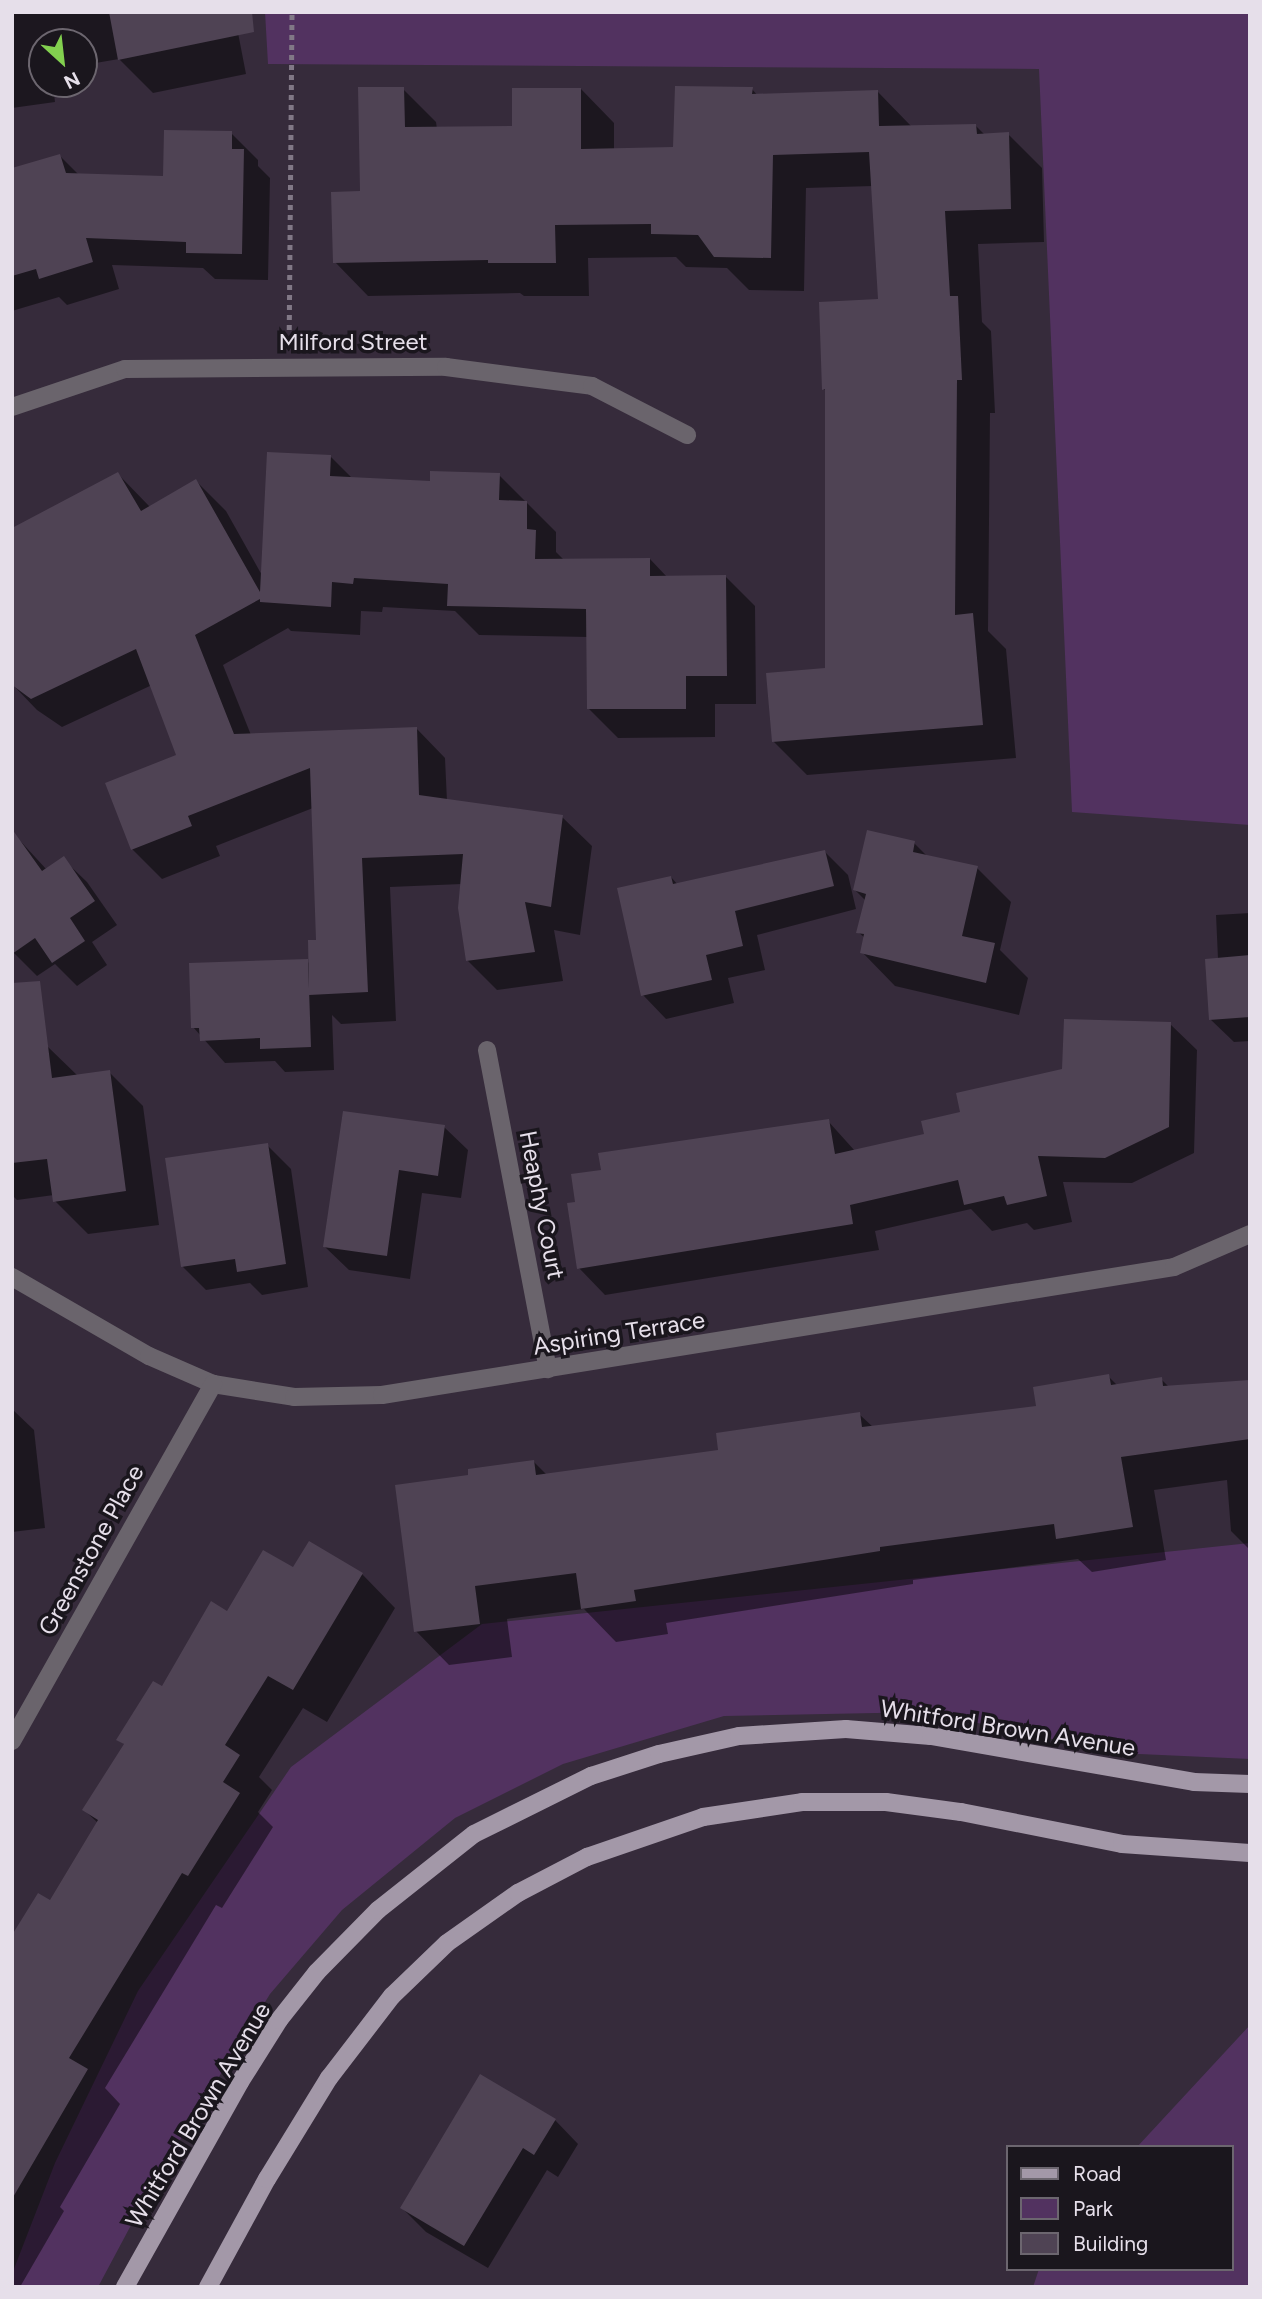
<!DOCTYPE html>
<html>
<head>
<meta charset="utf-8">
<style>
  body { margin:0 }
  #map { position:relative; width:1262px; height:2299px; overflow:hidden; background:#362b3b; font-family:Figtree,sans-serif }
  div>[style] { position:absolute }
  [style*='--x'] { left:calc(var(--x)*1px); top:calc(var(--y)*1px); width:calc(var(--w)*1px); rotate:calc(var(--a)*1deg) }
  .green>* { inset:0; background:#523260 }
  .shadow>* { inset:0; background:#0007 }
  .building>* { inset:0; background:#4f4354 }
  .path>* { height:4.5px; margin-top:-2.25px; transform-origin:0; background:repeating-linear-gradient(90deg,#817886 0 5px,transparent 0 10px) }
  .minor>* { height:18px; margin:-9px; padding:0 9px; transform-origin:9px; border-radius:9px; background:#6a646c }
  .major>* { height:18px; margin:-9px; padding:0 9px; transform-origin:9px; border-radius:9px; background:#a398a8 }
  span { translate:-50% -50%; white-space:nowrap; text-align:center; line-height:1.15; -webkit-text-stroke:7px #1a161d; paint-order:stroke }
  .street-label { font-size:24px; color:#e6dfea }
  .frame { position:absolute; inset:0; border:14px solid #e6dfea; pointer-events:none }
  .legend { position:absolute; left:1006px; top:2145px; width:228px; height:126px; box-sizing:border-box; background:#1a161d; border:2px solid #6c666f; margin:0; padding:9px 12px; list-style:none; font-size:21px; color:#e6dfea }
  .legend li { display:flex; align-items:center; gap:14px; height:35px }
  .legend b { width:35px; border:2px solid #6c666f }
  .north { position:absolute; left:28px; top:28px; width:70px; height:70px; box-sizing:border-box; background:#1a161d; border:2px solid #6c666f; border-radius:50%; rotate:153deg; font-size:19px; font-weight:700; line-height:28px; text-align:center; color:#e6dfea }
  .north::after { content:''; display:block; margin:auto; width:24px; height:32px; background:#82d04f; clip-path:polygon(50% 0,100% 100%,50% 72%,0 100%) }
</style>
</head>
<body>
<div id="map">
  <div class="green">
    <div style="clip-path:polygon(265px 12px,1250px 12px,1250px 825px,1072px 812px,1039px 69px,268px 64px)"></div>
    <div style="clip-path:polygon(1250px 1543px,1250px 1759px,1117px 1753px,927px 1712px,724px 1716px,563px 1764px,455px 1818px,342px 1910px,270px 1994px,153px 2184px,98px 2287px,12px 2287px,12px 2274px,55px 2163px,138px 1991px,291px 1767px,482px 1624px)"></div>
    <div style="clip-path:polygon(1250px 2025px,1250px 2287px,1033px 2287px,1039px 2269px,1232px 2269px,1232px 2147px,1137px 2147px)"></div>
  </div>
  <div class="shadow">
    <div style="clip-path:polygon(12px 12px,234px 12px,246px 74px,153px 93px,119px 59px,84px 65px,84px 42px,42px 42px,42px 84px,53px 84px,55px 102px,12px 108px)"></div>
    <div style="clip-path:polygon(403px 89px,436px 122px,437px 129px,514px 127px,581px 89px,614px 123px,614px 150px,675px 148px,752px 89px,758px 96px,878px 92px,911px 126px,976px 126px,985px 135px,1008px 134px,1042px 168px,1044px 242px,978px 244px,982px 322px,991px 331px,995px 413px,990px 413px,988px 631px,1006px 649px,1016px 758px,807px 775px,773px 741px,827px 670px,827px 392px,824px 389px,880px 301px,873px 186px,806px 188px,804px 291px,749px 290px,727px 268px,686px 267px,676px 257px,588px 258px,589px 296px,524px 296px,520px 293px,368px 296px,335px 262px)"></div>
    <div style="clip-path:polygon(231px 133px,258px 160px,258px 166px,270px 178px,268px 280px,215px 279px,203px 268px,112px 265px,119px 289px,67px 305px,59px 297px,12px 311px,12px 170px,60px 156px,79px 175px,165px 178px)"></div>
    <div style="clip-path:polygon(331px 457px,353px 479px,431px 482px,499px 475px,556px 532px,556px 552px,564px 560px,650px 559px,667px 577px,726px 577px,755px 606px,756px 704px,715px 704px,715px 737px,618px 738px,588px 708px,588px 637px,479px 635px,455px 611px,383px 607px,382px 612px,361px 611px,360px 635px,291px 631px,288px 628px,223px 665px,251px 735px,416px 728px,445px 758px,447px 801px,562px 817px,592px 846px,580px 935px,554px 930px,563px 981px,497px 990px,467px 960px,462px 884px,390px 887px,396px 1021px,341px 1024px,332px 1015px,334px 1070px,285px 1072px,275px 1061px,225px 1063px,193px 1027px,307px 961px,310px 964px,318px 942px,313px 808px,216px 846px,220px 856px,162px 879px,132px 849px,179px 756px,152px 685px,62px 727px,37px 710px,12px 684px,118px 474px,150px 507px,196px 481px,226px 511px,263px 577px)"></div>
    <div style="clip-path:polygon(13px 833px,47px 870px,63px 859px,87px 882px,117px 925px,92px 942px,107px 965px,77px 986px,55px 964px,37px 976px,14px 953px)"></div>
    <div style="clip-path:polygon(914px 843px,928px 857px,977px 868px,1011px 902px,1000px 950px,1028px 978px,1019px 1015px,895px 986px,862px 952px,865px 938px,858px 932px,866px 901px,855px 890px)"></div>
    <div style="clip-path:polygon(825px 852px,848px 875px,856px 909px,757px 935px,765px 970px,728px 978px,734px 1003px,666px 1019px,643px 995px,671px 877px,678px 885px)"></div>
    <div style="clip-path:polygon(1250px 913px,1250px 1041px,1234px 1042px,1210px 1019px,1218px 959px,1216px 915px)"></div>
    <div style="clip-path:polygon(1170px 1024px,1197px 1050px,1194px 1153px,1132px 1183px,1063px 1182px,1072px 1222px,1034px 1230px,1027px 1223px,992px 1231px,971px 1209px,875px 1231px,879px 1250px,605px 1295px,579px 1268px,577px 1203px,603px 1172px,828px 1121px,855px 1151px,927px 1136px,962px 1114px)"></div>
    <div style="clip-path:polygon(47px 1046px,78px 1076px,109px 1072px,143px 1106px,159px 1225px,88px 1234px,55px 1201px,54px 1195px,17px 1200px,12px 1195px,12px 1050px)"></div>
    <div style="clip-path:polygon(345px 1113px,444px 1127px,468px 1150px,461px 1198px,422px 1193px,410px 1279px,349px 1270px,325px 1247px)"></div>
    <div style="clip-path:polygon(267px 1145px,291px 1169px,308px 1287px,262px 1295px,250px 1283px,206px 1290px,183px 1267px)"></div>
    <div style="clip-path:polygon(1108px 1376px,1118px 1386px,1161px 1379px,1170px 1388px,1250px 1382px,1250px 1550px,1231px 1531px,1227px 1480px,1154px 1490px,1166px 1560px,1092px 1572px,1078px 1559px,913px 1580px,913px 1584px,666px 1623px,668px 1634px,616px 1642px,584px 1609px,507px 1619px,512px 1657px,449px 1665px,416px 1631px,470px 1477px,534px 1462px,547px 1475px,720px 1452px,859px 1414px,873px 1427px,1038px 1407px)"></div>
    <div style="clip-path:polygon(12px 1409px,34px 1430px,45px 1528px,12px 1532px)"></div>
    <div style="clip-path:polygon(294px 1570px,362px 1574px,395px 1608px,327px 1722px,303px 1708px,259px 1777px,272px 1790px,258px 1812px,273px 1827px,222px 1908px,216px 1905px,105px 2088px,120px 2104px,60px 2207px,64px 2211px,20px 2287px,12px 2287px,12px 1956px,50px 1903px,98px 1823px,84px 1810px,125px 1745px,119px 1739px,227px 1614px)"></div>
    <div style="clip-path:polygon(555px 2120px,578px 2144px,558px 2177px,547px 2170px,488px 2268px,426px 2232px,402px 2208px)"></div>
  </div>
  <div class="building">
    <div style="clip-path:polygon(109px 12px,252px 12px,254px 32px,118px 60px)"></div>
    <div style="clip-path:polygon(675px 86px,753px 87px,752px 94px,878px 90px,879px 126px,976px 124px,977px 134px,1009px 132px,1011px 209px,945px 211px,950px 296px,958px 296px,962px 380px,957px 380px,955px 615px,973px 613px,983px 725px,772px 742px,766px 673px,825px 668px,825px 389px,822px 390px,819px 302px,878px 299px,869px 152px,773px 155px,771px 258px,714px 257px,698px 235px,651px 234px,651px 224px,555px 225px,556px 263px,488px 263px,488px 260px,333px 263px,331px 192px,360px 191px,358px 87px,404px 87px,405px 127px,512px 126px,512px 88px,581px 88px,581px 149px,673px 147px)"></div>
    <div style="clip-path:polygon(164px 130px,232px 131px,232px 149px,244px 149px,242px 254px,186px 253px,186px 242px,86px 238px,93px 262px,39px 279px,36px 269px,12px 276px,12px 168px,60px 154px,66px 173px,163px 176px)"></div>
    <div style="clip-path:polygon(267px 452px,331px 455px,330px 476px,430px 481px,430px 471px,500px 473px,499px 500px,527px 501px,527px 529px,536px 530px,535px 559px,650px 558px,650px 576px,726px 575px,727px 676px,686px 676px,686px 709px,587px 709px,586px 609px,447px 606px,448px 584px,354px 578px,353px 584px,332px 582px,331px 607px,260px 602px,260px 599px,195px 635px,234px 734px,417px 727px,419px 795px,563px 815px,551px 907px,525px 902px,535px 952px,466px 961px,458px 908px,463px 854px,362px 858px,368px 992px,309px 995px,308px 940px,316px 940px,310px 768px,188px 816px,192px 826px,131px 850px,105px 783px,176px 755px,136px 649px,31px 699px,12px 685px,12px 528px,118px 472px,141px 511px,196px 479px,260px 592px)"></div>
    <div style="clip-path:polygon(12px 829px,42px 871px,64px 856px,95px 901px,70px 918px,85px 941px,52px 963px,35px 938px,12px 954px)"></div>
    <div style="clip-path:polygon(867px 830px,915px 841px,913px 852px,978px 866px,962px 936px,995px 943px,986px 983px,860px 953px,864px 934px,856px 933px,866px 894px,853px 890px)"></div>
    <div style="clip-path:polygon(825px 850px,834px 886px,735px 911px,743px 946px,706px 955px,712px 980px,641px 996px,617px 888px,671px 876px,673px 884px)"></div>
    <div style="clip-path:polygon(1250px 955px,1250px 1017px,1209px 1020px,1205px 959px)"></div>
    <div style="clip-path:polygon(308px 959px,311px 1047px,260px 1049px,260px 1038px,200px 1041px,199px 1028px,191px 1028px,189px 963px)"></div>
    <div style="clip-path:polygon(40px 981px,52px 1078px,110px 1070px,126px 1191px,53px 1202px,47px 1159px,12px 1163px,12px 983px)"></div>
    <div style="clip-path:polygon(1064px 1019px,1171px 1022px,1169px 1127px,1105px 1158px,1038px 1156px,1047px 1196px,1007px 1205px,1004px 1196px,964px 1205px,958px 1180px,850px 1205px,853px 1224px,577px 1269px,567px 1203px,575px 1202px,571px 1174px,601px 1170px,598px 1153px,829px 1119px,835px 1154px,924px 1134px,921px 1121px,960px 1112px,956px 1093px,1062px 1069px)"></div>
    <div style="clip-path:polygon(343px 1111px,445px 1125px,438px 1176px,399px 1170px,387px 1256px,323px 1247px)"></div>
    <div style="clip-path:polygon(268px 1143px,286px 1264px,237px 1272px,235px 1259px,181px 1267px,165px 1158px)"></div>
    <div style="clip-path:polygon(1109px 1374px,1111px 1385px,1162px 1377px,1163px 1386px,1250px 1380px,1250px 1439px,1121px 1457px,1133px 1527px,1056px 1539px,1054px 1524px,880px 1547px,880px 1551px,634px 1590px,636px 1601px,581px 1609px,576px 1573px,475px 1586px,480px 1624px,414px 1632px,395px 1485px,468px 1475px,468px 1469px,534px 1460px,536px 1475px,718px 1450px,716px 1433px,860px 1412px,862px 1427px,1036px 1406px,1033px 1387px)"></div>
    <div style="clip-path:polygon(309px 1541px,363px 1573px,293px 1690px,268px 1676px,225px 1745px,240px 1755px,223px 1782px,240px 1793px,188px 1876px,182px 1873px,69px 2058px,88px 2069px,12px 2199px,12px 1935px,38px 1893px,50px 1900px,98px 1820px,82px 1810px,124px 1744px,116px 1740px,153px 1681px,162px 1686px,211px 1601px,227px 1611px,263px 1550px,293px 1567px)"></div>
    <div style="clip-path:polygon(480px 2074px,556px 2119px,534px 2155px,523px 2148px,464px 2246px,400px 2208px)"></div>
  </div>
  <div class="path">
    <div style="--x:289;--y:330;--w:318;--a:-89.5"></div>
  </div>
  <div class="minor">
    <div style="--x:12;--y:407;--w:119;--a:-18.6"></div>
    <div style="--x:125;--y:369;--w:321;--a:-0.4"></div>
    <div style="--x:446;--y:367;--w:147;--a:7.4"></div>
    <div style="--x:592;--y:386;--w:107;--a:27.3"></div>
    <div style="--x:487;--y:1050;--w:325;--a:79.2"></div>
    <div style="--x:12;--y:1277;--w:158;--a:30"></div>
    <div style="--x:149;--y:1356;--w:70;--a:23.6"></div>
    <div style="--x:213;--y:1384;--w:82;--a:9.1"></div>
    <div style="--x:294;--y:1397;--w:88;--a:-1.3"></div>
    <div style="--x:382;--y:1395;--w:802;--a:-9.18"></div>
    <div style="--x:1174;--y:1267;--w:83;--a:-23.5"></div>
    <div style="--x:12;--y:1741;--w:410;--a:-60.6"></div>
  </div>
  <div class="major">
    <div style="--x:125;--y:2287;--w:235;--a:-60.7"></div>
    <div style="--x:240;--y:2082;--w:73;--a:-57.8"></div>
    <div style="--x:279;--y:2020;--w:61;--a:-51.6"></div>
    <div style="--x:317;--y:1972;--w:87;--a:-45.5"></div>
    <div style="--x:378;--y:1910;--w:122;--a:-38.4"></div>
    <div style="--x:474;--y:1834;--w:131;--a:-26.4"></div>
    <div style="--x:591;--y:1776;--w:71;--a:-17.9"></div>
    <div style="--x:659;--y:1754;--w:82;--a:-12.7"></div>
    <div style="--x:739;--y:1736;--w:107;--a:-3.7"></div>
    <div style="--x:846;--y:1729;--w:85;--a:4.7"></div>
    <div style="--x:931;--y:1736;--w:267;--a:9.9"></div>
    <div style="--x:1194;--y:1782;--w:56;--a:2"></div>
    <div style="--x:208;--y:2287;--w:123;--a:-61.4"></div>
    <div style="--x:267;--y:2179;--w:119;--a:-58.5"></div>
    <div style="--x:329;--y:2078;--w:103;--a:-52.5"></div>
    <div style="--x:392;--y:1996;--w:76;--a:-43.9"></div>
    <div style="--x:447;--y:1943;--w:87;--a:-35.2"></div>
    <div style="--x:518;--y:1893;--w:78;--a:-27.6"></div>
    <div style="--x:587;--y:1857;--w:123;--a:-19"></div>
    <div style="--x:703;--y:1817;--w:100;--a:-8.6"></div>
    <div style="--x:802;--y:1802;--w:84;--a:0"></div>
    <div style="--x:886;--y:1802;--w:76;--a:7.6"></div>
    <div style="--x:961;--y:1812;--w:164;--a:11.2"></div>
    <div style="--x:1122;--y:1844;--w:128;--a:4"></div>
  </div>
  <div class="street-label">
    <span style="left:353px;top:342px">Milford Street</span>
    <span style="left:542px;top:1205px;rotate:79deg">Heaphy Court</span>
    <span style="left:619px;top:1333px;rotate:-9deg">Aspiring Terrace</span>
    <span style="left:91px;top:1550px;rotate:-61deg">Greenstone Place</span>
    <span style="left:1008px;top:1728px;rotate:9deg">Whitford Brown Avenue</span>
    <span style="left:198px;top:2115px;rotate:-59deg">Whitford Brown Avenue</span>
  </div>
  <div class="frame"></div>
  <ul class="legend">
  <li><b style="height:9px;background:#a398a8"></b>Road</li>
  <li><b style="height:19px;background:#523260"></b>Park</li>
  <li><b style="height:19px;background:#4f4354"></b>Building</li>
  </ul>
  <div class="north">N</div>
</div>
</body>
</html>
